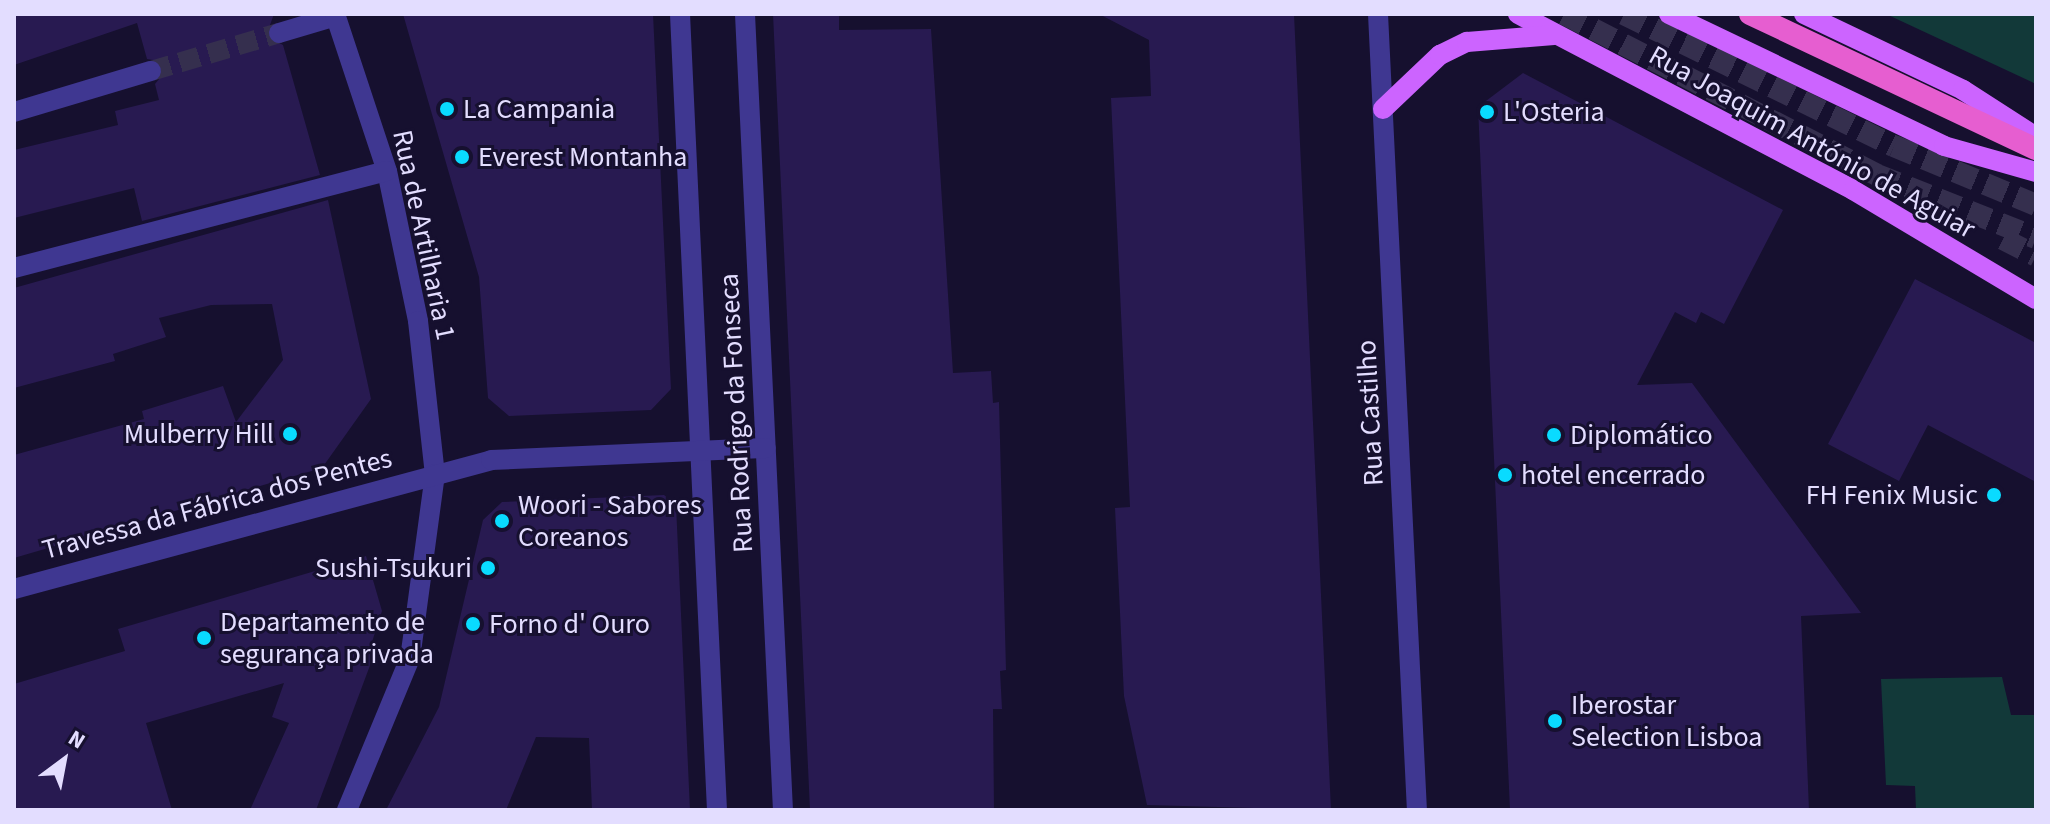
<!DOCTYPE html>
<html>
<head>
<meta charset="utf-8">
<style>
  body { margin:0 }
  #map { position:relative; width:2050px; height:824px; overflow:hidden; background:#16102f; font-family:"Source Sans 3",sans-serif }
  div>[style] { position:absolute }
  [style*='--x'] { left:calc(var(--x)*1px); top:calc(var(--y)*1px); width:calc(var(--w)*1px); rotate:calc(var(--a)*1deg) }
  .green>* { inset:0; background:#123939 }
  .building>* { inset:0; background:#281a51 }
  .pedestrian-tunnel>* { height:20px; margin-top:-10px; transform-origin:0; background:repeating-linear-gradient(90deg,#352f4e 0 20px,transparent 0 30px) }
  .trunk-tunnel>* { height:22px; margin-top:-11px; transform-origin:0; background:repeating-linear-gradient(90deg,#352f4e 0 22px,transparent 0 33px) }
  .pedestrian>* { height:20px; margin:-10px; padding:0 10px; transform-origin:10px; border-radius:10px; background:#3f3791 }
  .minor>* { height:20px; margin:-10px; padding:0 10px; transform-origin:10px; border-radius:10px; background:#3f3791 }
  .tertiary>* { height:20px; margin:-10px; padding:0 10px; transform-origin:10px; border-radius:10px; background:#3f3791 }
  .primary>* { height:20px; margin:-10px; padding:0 10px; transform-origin:10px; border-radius:10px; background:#cc64ff }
  .trunk>* { height:22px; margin:-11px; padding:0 11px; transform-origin:11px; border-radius:11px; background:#e65ed0 }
  .dots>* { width:22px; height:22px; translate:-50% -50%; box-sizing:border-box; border:4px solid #16102f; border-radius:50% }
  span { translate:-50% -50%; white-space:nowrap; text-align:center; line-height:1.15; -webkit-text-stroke:6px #16102f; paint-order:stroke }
  .poi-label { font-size:28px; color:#e3ddff }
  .left { translate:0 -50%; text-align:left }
  .right { translate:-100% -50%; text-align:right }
  .street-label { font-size:28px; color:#e3ddff }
  .frame { position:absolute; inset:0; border:16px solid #e3ddff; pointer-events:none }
  .north { position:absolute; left:24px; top:720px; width:80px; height:80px; -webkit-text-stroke:6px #16102f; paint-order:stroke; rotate:32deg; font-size:22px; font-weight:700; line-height:32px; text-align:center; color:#e3ddff }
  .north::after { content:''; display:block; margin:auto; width:28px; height:36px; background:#e3ddff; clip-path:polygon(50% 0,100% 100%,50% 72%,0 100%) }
</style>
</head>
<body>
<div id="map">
  <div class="green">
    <div style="clip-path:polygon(1886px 14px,2036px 14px,2036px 84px)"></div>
    <div style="clip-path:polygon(2002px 677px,2011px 715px,2036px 715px,2036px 810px,1916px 810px,1915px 786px,1886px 785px,1881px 679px)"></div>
  </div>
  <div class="building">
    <div style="clip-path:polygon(14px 14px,274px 14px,266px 36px,283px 45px,320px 175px,142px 221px,134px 188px,14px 218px,14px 150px,118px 125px,115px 111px,159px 100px,155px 84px,164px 73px,159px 61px,147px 59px,137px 23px,14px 65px)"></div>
    <div style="clip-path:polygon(403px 14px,653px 14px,671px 389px,651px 410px,509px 416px,488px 398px,479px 277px)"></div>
    <div style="clip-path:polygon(773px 14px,839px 14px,839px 30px,931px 29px,953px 373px,991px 371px,993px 403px,999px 402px,1006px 670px,1000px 671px,1002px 709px,993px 709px,994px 810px,810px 810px)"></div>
    <div style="clip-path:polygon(1099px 14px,1294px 14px,1331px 810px,1147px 805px,1124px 696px,1115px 508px,1130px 507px,1111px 98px,1151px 96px,1149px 40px)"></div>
    <div style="clip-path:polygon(1523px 73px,1783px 210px,1724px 324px,1701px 312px,1696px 323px,1675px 312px,1637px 385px,1692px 383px,1861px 613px,1801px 616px,1809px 810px,1510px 810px,1478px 107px)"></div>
    <div style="clip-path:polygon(328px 200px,371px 399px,322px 468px,14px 558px,14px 455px,144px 419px,142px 411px,223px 386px,236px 422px,283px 360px,272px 304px,211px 305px,159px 318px,166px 337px,113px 354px,115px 361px,14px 388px,14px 288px)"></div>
    <div style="clip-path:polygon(1915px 279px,2036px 343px,2036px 482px,1928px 425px,1899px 481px,1828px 444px)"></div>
    <div style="clip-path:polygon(664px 495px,676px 505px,690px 810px,592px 810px,589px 738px,536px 737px,506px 810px,386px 810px,439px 707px,483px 520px,502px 502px)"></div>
    <div style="clip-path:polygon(366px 556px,382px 611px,372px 642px,378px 644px,316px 810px,250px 810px,289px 723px,272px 717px,284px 683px,146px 723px,172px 810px,14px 810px,14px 684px,125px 651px,118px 629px)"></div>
  </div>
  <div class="pedestrian-tunnel">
    <div style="--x:151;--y:71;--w:134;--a:-16.5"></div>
  </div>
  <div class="trunk-tunnel">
    <div style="--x:1564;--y:14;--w:352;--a:27.2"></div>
    <div style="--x:1877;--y:175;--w:171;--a:21.6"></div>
    <div style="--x:1624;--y:14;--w:301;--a:26.1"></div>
    <div style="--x:1894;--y:146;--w:154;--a:22.6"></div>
    <div style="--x:2003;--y:239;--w:37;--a:27"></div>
  </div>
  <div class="pedestrian">
    <div style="--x:279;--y:33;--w:59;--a:-16.6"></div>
    <div style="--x:14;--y:112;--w:143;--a:-16.7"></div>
  </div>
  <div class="minor">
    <div style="--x:335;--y:14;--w:165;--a:71.7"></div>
    <div style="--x:387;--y:171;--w:153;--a:78.3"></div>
    <div style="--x:418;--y:321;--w:154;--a:83.7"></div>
    <div style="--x:435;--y:474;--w:186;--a:97.7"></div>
    <div style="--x:410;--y:658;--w:165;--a:112.5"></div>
    <div style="--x:680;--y:14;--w:797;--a:87.34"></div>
    <div style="--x:745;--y:14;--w:797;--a:87.27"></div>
    <div style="--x:14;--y:268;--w:385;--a:-14.6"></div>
    <div style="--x:14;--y:589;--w:494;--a:-15.1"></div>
    <div style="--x:491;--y:460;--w:275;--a:-2.5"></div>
  </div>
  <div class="tertiary">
    <div style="--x:1378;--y:14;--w:797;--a:87.2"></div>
  </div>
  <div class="primary">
    <div style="--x:1518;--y:14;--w:378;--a:27.7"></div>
    <div style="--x:1853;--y:190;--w:213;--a:30.8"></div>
    <div style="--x:1669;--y:14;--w:305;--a:25.6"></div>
    <div style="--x:1944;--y:146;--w:96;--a:15.8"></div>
    <div style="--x:1804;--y:14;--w:176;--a:25.5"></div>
    <div style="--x:1963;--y:90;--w:87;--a:32.8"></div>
    <div style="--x:1383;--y:109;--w:79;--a:-43.5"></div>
    <div style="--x:1440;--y:55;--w:30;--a:-26"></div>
    <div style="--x:1467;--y:42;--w:87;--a:-4.6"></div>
  </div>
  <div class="trunk">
    <div style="--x:1750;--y:14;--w:316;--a:25.3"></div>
  </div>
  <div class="dots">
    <div style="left:447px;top:109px;background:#09dbff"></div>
    <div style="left:1487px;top:112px;background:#09dbff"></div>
    <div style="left:462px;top:157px;background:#09dbff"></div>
    <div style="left:290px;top:434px;background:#09dbff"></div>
    <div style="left:1554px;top:435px;background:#09dbff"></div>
    <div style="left:1505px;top:475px;background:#09dbff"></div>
    <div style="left:1994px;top:495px;background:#09dbff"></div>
    <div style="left:502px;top:521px;background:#09dbff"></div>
    <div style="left:488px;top:568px;background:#09dbff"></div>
    <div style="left:473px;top:624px;background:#09dbff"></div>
    <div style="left:204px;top:638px;background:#09dbff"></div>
    <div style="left:1555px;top:721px;background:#09dbff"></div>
  </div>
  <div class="poi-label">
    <span class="left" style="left:463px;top:109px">La Campania</span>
    <span class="left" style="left:1503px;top:112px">L'Osteria</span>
    <span class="left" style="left:478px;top:157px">Everest Montanha</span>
    <span class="right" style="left:274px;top:434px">Mulberry Hill</span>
    <span class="left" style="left:1570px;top:435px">Diplomático</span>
    <span class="left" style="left:1521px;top:475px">hotel encerrado</span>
    <span class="right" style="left:1978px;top:495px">FH Fenix Music</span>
    <span class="left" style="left:518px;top:521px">Woori - Sabores<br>Coreanos</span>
    <span class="right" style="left:472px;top:568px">Sushi-Tsukuri</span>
    <span class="left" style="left:220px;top:638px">Departamento de<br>segurança privada</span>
    <span class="left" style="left:489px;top:624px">Forno d' Ouro</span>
    <span class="left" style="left:1571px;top:721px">Iberostar<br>Selection Lisboa</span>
  </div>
  <div class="street-label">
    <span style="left:1812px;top:142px;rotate:29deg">Rua Joaquim António de Aguiar</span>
    <span style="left:424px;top:235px;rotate:78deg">Rua de Artilharia 1</span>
    <span style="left:736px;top:413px;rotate:-93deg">Rua Rodrigo da Fonseca</span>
    <span style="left:1370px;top:413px;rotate:-93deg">Rua Castilho</span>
    <span style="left:217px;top:504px;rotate:-15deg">Travessa da Fábrica dos Pentes</span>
  </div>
  <div class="frame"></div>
  <div class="north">N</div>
</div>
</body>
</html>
